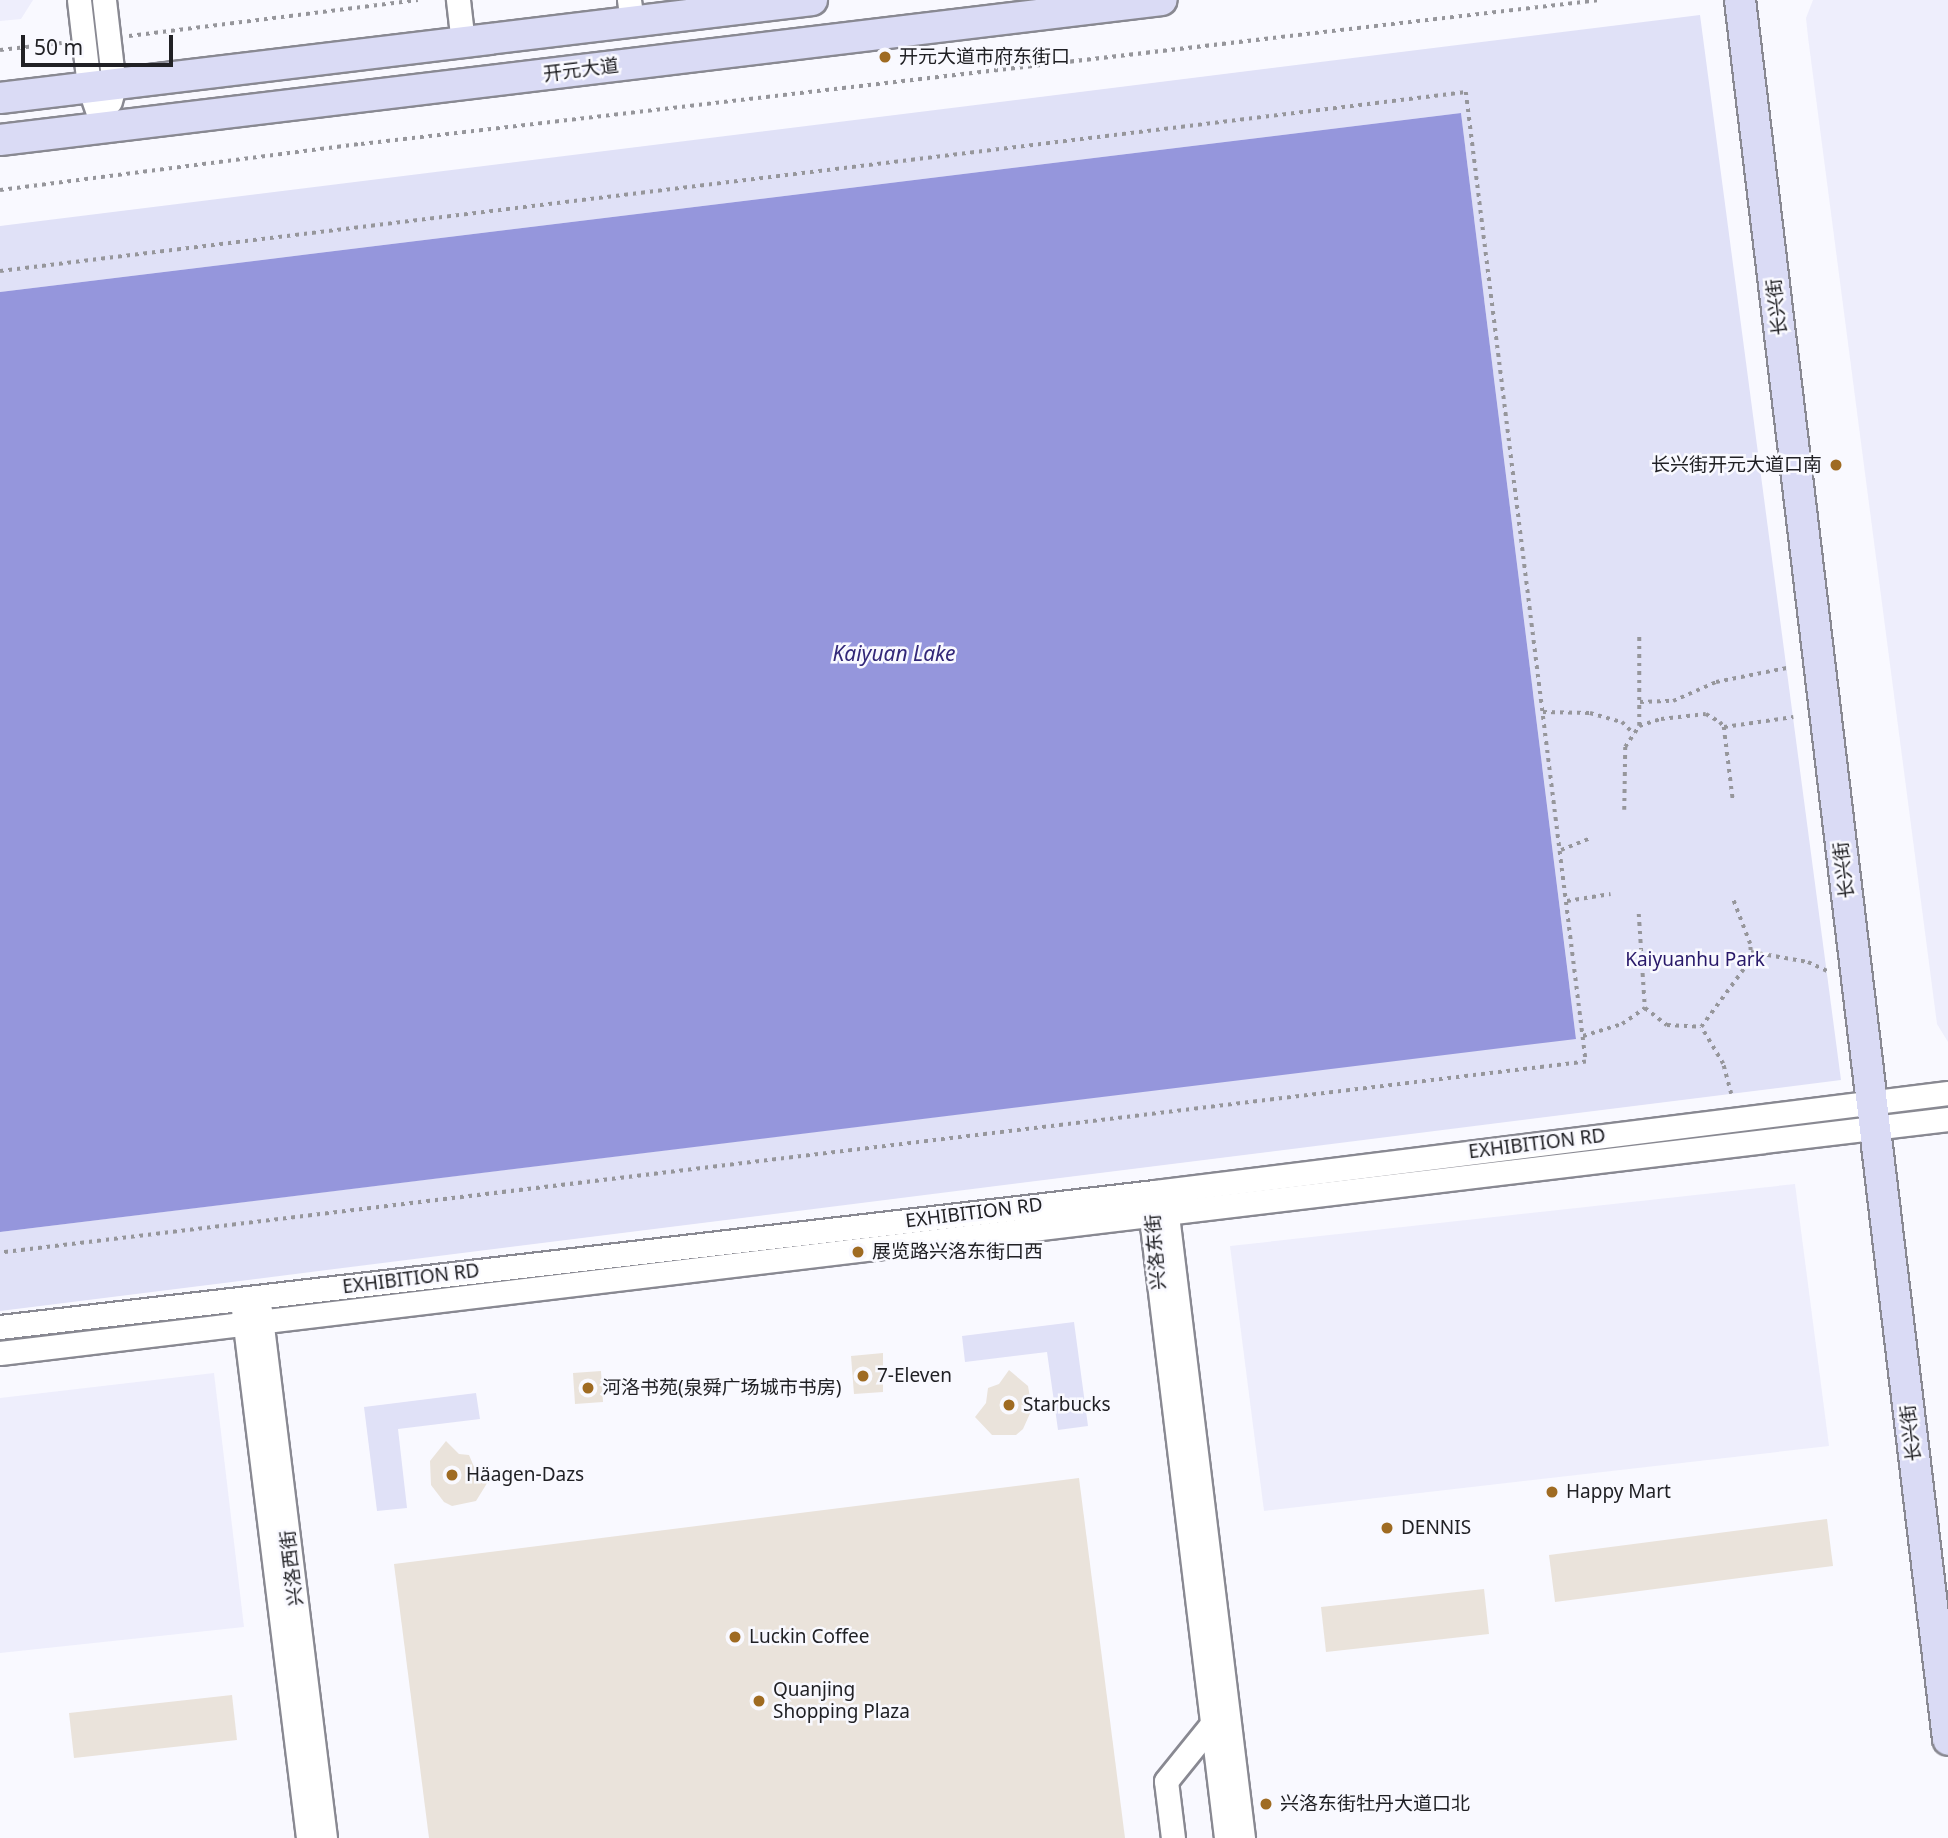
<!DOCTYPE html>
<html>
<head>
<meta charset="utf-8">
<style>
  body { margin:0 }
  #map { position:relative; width:1948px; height:1838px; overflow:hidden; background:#f9f9ff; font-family:"Noto Sans","Noto Sans SC",sans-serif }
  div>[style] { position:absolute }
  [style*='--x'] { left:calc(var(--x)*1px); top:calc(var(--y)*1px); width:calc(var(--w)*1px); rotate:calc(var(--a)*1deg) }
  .built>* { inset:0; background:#eeeefc }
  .green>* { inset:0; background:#e0e1f7 }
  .water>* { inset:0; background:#9596dc }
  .building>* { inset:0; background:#eae3db }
  .path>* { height:3.5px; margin-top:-1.75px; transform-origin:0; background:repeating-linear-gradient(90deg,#96969b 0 3.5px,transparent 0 8.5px) }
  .roads { filter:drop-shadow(2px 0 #898992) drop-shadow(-2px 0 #898992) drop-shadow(0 2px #898992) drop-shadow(0 -2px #898992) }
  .minor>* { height:23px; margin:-11.5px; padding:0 11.5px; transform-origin:11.5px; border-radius:11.5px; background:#fff }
  .major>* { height:30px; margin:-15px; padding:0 15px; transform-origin:15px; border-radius:15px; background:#dadbf5 }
  .dots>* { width:19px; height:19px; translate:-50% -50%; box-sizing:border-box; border:4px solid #f9f9ff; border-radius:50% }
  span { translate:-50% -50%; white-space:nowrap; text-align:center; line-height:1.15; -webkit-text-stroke:5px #f9f9ff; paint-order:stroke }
  .poi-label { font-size:19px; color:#212125 }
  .left { translate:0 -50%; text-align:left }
  .right { translate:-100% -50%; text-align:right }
  .street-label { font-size:19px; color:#212125 }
  .park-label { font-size:19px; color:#281869 }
  .water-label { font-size:21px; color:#332879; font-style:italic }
  .scale { position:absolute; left:21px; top:35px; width:152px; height:32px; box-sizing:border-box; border:4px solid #212125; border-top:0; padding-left:9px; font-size:21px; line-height:24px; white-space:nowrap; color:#212125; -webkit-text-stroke:5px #f9f9ff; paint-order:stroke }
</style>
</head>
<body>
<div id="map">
  <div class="built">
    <div style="clip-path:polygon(0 0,33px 0,21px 19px,0 21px)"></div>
    <div style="clip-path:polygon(1813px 0,1948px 0,1948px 1042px,1937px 1024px,1808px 37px,1806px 18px)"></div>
    <div style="clip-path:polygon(1795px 1184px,1829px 1446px,1264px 1511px,1230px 1246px)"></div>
    <div style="clip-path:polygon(214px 1373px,244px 1627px,0 1653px,0 1398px)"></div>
  </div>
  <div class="green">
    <div style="clip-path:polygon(1700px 15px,1841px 1080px,0 1311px,0 1232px,1576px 1038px,1461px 113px,0 292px,0 226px)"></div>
    <div style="clip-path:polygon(1074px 1322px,1088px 1426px,1058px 1430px,1047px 1352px,965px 1362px,962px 1336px)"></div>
    <div style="clip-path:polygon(476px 1393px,480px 1419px,398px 1429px,407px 1508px,377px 1511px,364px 1407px)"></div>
  </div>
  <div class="water">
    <div style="clip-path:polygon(1461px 113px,1576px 1039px,0 1232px,0 292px)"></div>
  </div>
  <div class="building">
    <div style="clip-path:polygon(883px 1353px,883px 1392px,854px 1394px,851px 1356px)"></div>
    <div style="clip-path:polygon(1009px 1370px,1028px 1386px,1032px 1409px,1023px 1429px,1016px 1435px,992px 1435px,975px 1417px,986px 1403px,988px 1388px,999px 1384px)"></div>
    <div style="clip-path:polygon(601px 1371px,603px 1402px,575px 1404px,573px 1373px)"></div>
    <div style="clip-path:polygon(446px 1441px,459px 1454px,469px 1455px,475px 1469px,489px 1480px,476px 1501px,452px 1506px,444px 1502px,431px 1485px,430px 1461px)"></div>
    <div style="clip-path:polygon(1079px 1478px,1125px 1838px,429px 1838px,394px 1564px)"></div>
    <div style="clip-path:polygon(1827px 1519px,1833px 1566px,1555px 1602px,1549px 1555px)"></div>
    <div style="clip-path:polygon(1484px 1589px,1489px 1634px,1326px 1652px,1321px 1607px)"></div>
    <div style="clip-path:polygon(232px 1695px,237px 1740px,74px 1758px,69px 1713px)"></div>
  </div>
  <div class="path">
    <div style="--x:129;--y:36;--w:291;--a:-7.1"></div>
    <div style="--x:0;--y:50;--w:62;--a:-6.4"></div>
    <div style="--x:0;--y:190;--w:364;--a:-7.3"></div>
    <div style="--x:361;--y:144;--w:1247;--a:-6.63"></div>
    <div style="--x:0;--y:271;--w:1477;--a:-6.96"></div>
    <div style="--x:1466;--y:92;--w:977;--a:82.95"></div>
    <div style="--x:1586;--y:1062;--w:1597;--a:173.13"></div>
    <div style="--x:1640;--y:702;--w:33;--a:-2"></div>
    <div style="--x:1673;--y:701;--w:47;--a:-23.8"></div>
    <div style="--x:1716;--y:682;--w:72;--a:-11.2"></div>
    <div style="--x:1543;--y:712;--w:47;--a:1.2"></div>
    <div style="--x:1590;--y:713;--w:33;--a:16"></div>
    <div style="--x:1622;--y:722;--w:17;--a:45"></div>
    <div style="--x:1639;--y:726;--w:89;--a:-90"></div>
    <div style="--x:1724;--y:727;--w:70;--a:-8.2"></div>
    <div style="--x:1624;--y:810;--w:63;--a:-89.1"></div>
    <div style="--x:1625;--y:747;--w:25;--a:-56"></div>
    <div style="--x:1639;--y:726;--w:23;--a:-18"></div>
    <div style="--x:1661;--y:719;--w:45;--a:-6.3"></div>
    <div style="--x:1706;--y:714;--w:16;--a:30"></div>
    <div style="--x:1720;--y:722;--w:6;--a:51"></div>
    <div style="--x:1724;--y:727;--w:74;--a:83"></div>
    <div style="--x:1561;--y:850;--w:32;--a:-22"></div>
    <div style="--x:1567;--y:901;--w:44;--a:-9.2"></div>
    <div style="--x:1639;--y:914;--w:94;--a:86.3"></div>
    <div style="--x:1645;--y:1008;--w:28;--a:38"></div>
    <div style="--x:1667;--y:1025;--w:34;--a:3"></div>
    <div style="--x:1751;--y:952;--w:58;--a:10"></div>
    <div style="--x:1808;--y:962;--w:21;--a:25"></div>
    <div style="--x:1583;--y:1036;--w:41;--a:-17.1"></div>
    <div style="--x:1622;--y:1024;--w:28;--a:-35"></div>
    <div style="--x:1731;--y:1094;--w:31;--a:-105"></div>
    <div style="--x:1723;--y:1064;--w:43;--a:-120.7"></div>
    <div style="--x:1701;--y:1027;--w:84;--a:-53.7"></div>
    <div style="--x:1751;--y:959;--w:15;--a:-94"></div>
    <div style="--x:1750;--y:944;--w:50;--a:-111"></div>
  </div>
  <div class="roads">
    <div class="minor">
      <div style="--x:79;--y:0;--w:88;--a:83.4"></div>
      <div style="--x:89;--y:87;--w:42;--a:70.7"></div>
      <div style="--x:104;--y:0;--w:87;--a:83.4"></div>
      <div style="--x:114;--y:86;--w:16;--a:105"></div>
      <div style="--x:458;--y:0;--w:43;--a:83.4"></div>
      <div style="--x:629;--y:0;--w:21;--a:82"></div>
      <div style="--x:1153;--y:1202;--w:15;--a:98"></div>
      <div style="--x:1151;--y:1217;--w:626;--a:83.11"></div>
      <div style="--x:1161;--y:1203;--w:13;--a:63"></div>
      <div style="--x:1167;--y:1215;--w:628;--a:83.04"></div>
      <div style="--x:243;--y:1309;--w:533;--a:82.99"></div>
      <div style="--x:260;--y:1310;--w:532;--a:82.98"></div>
      <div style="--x:0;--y:1327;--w:1163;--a:-6.67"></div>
      <div style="--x:1155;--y:1192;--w:799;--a:-7.12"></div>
      <div style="--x:0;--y:1353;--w:1962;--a:-6.85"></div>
      <div style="--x:1173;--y:1838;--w:57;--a:-97"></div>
      <div style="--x:1166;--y:1781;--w:73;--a:-51.1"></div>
    </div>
    <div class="major">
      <div style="--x:1740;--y:0;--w:1752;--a:83.18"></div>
      <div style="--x:0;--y:98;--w:818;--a:-6.88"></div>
      <div style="--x:0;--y:140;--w:1170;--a:-6.87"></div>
    </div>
  </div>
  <div class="dots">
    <div style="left:885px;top:57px;background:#9f6b22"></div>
    <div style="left:1836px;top:465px;background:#9f6b22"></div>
    <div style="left:858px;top:1252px;background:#9f6b22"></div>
    <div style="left:863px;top:1376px;background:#9f6b22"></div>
    <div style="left:588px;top:1388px;background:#9f6b22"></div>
    <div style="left:1009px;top:1405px;background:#9f6b22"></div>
    <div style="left:452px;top:1475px;background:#9f6b22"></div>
    <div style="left:1552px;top:1492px;background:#9f6b22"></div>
    <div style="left:1387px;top:1528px;background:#9f6b22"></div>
    <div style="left:735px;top:1637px;background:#9f6b22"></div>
    <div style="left:759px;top:1701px;background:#9f6b22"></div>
    <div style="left:1266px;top:1804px;background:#9f6b22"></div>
  </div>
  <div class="poi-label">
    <span class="left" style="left:899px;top:57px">开元大道市府东街口</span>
    <span class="right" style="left:1822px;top:465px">长兴街开元大道口南</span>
    <span class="left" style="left:872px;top:1252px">展览路兴洛东街口西</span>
    <span class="left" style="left:877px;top:1376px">7-Eleven</span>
    <span class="left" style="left:602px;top:1388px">河洛书苑(泉舜广场城市书房)</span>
    <span class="left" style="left:1023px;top:1405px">Starbucks</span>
    <span class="left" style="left:466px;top:1475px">Häagen-Dazs</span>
    <span class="left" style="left:1566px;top:1492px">Happy Mart</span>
    <span class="left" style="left:1401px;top:1528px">DENNIS</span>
    <span class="left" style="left:749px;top:1637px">Luckin Coffee</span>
    <span class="left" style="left:773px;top:1701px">Quanjing<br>Shopping Plaza</span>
    <span class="left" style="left:1280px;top:1804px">兴洛东街牡丹大道口北</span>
  </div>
  <div class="street-label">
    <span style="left:581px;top:70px;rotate:-7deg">开元大道</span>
    <span style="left:1777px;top:307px;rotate:-97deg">长兴街</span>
    <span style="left:1844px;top:870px;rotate:-97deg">长兴街</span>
    <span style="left:1537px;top:1144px;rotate:-7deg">EXHIBITION RD</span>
    <span style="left:974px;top:1213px;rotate:-7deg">EXHIBITION RD</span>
    <span style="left:1156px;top:1252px;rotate:-95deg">兴洛东街</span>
    <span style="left:411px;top:1279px;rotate:-7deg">EXHIBITION RD</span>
    <span style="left:1911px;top:1433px;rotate:-97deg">长兴街</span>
    <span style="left:292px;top:1568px;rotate:-97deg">兴洛西街</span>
  </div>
  <div class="park-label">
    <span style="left:1695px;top:960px">Kaiyuanhu Park</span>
  </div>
  <div class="water-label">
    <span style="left:894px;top:653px">Kaiyuan Lake</span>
  </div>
  <div class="scale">50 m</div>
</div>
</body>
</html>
